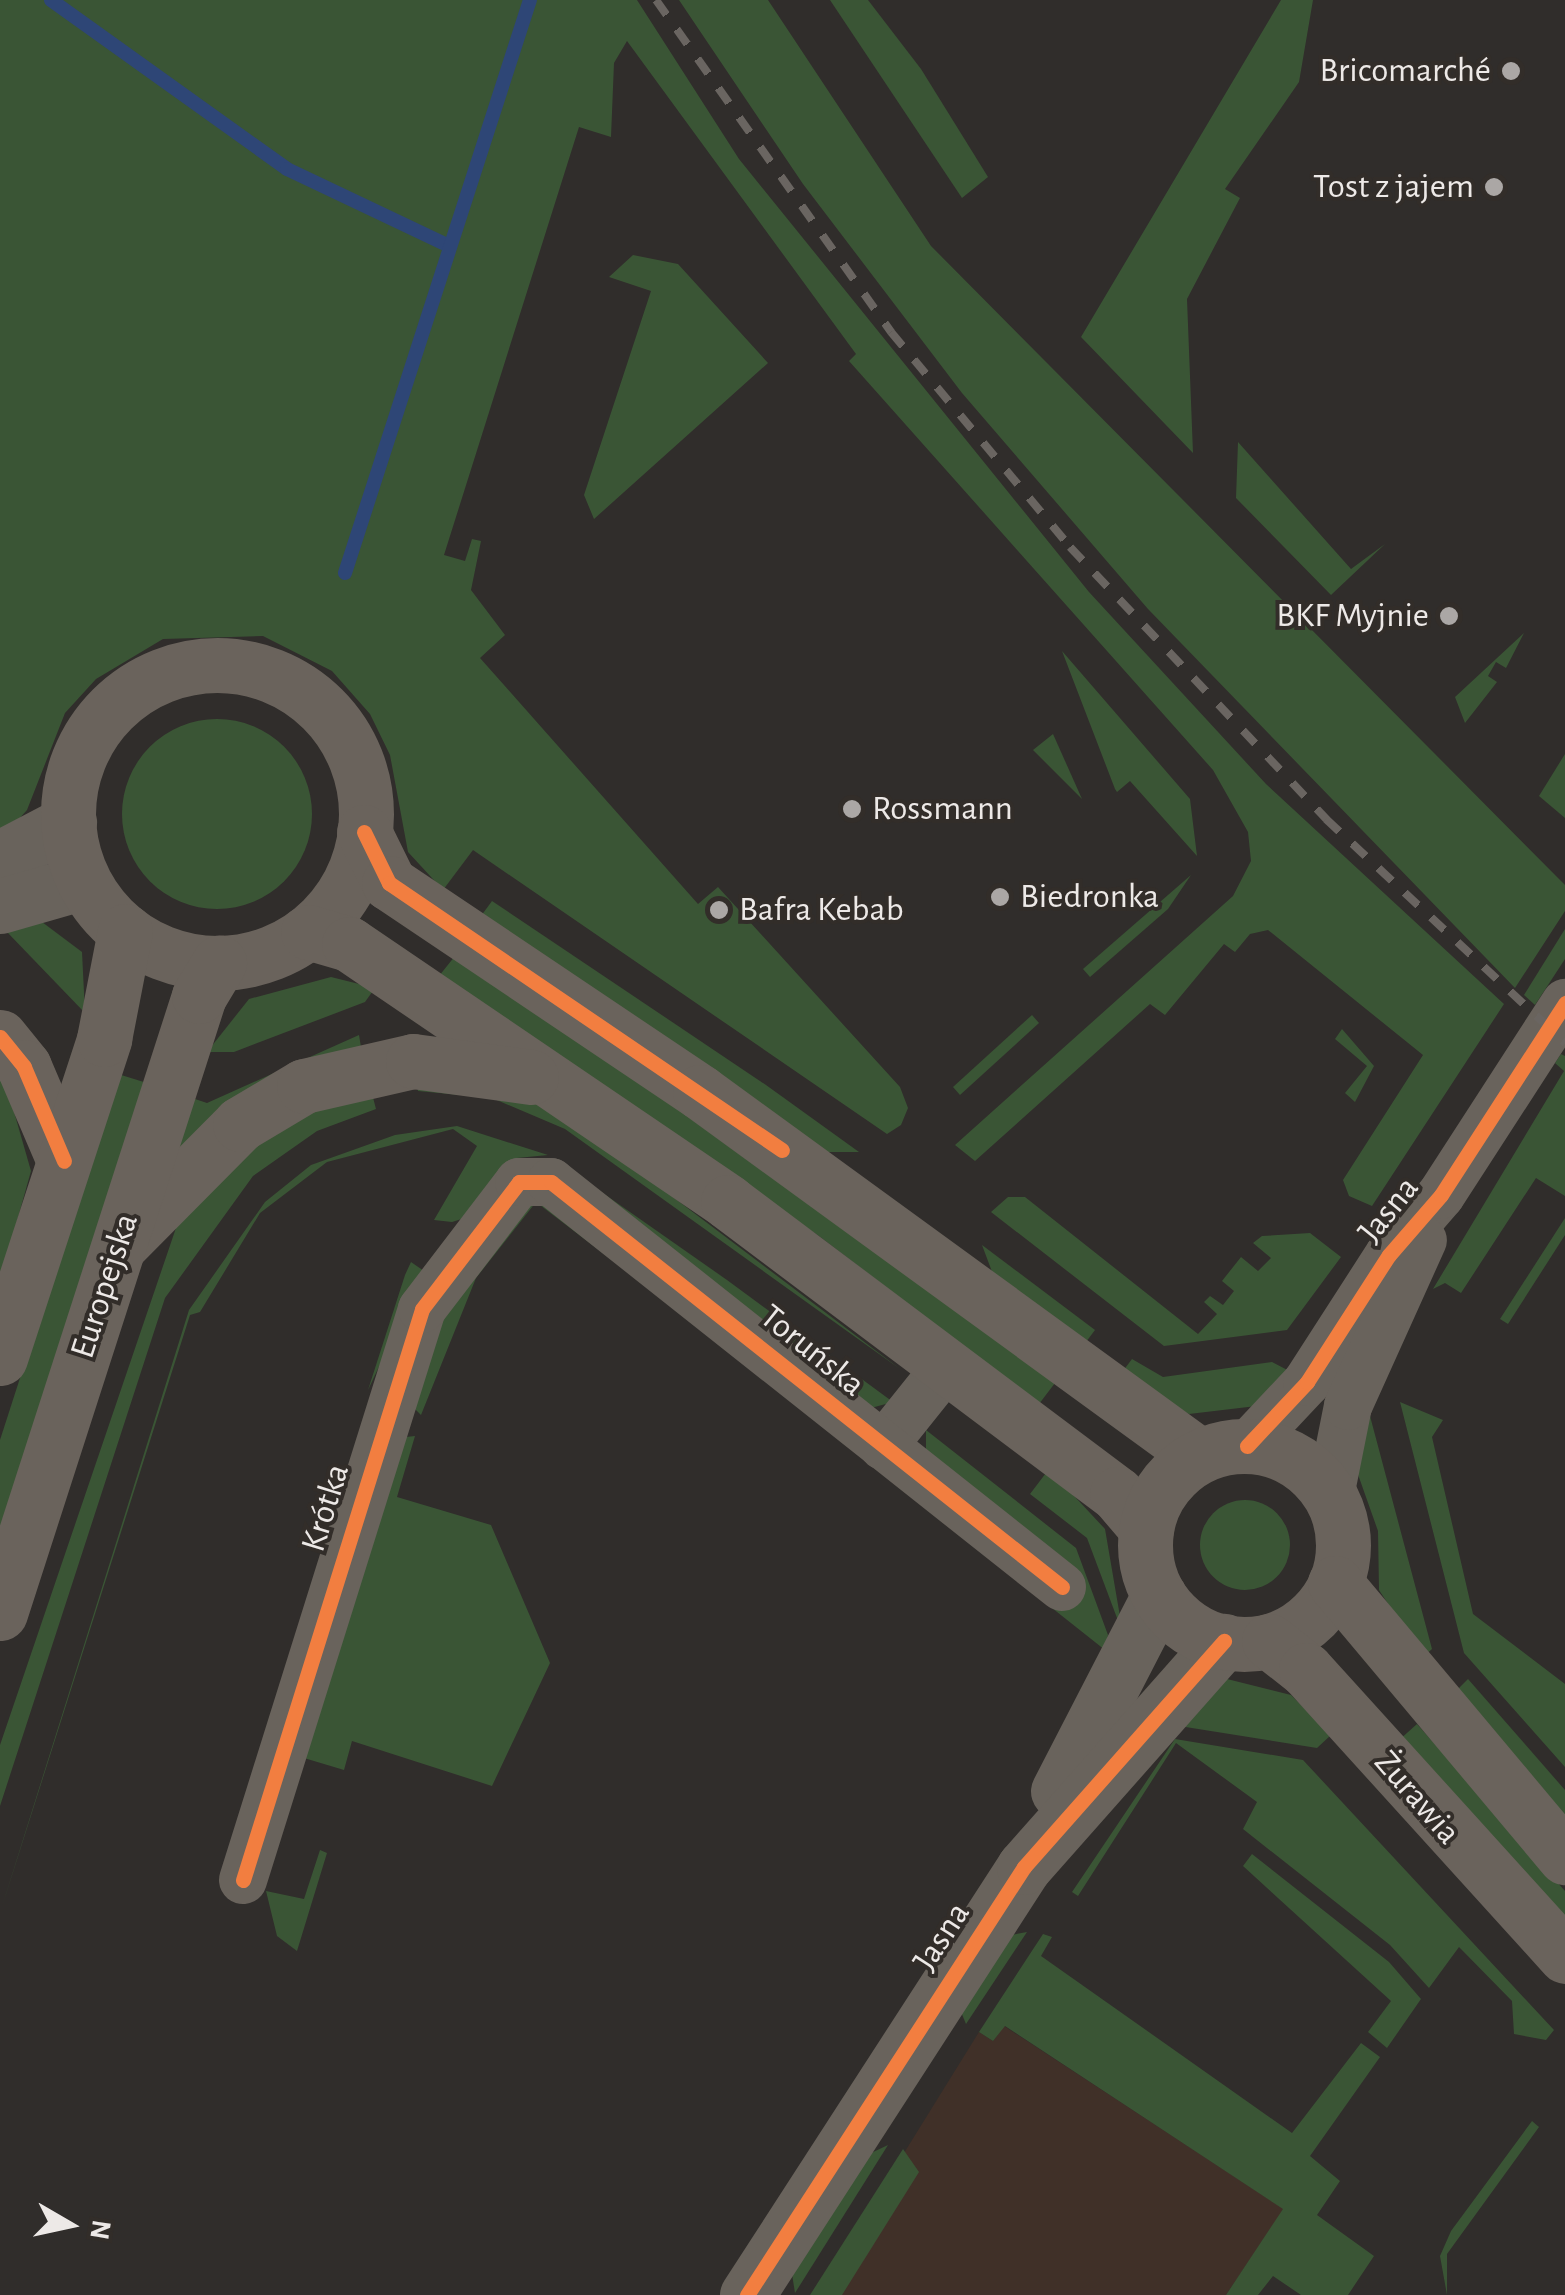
<!DOCTYPE html>
<html>
<head>
<meta charset="utf-8">
<style>
  body { margin:0 }
  #map { position:relative; width:1565px; height:2295px; overflow:hidden; background:#302d2b; font-family:"Alegreya Sans",sans-serif }
  div>[style] { position:absolute }
  [style*='--x'] { left:calc(var(--x)*1px); top:calc(var(--y)*1px); width:calc(var(--w)*1px); rotate:calc(var(--a)*1deg) }
  .industrial>* { inset:0; background:#403028 }
  .green>* { inset:0; background:#3a5535 }
  .round { border-radius:50% }
  .stream>* { height:14px; margin:-7px; padding:0 7px; transform-origin:7px; border-radius:7px; background:#2e4676 }
  .minor>* { height:48px; margin:-24px; padding:0 24px; transform-origin:24px; border-radius:24px; background:#69635c }
  .tertiary>* { height:55px; margin:-27.5px; padding:0 27.5px; transform-origin:27.5px; border-radius:27.5px; background:#69635c }
  .primary>* { height:55px; margin:-27.5px; padding:0 27.5px; transform-origin:27.5px; border-radius:27.5px; background:#6a635c }
  .primary>.ring { margin:-27.5px; padding:0; box-sizing:content-box; background:none; border:55px solid #6a635c; border-radius:50% }
  .rail>* { height:8px; margin-top:-4px; transform-origin:0; background:repeating-linear-gradient(90deg,#6a6561 0 18px,transparent 0 36px) }
  .cycleway>* { height:15px; margin:-7.5px; padding:0 7.5px; transform-origin:7.5px; border-radius:7.5px; background:#f27e40 }
  .dots>* { width:28px; height:28px; translate:-50% -50%; box-sizing:border-box; border:5px solid #322d29; border-radius:50% }
  span { translate:-50% -50%; white-space:nowrap; text-align:center; line-height:1.15; -webkit-text-stroke:8px #322d29; paint-order:stroke }
  .poi-label { font-size:35px; color:#ede9e7 }
  .right { translate:-100% -50%; text-align:right }
  .left { translate:0 -50%; text-align:left }
  .street-label { font-size:35px; color:#ede9e7 }
  .north { position:absolute; left:20px; top:2175px; width:100px; height:100px; -webkit-text-stroke:8px #322d29; paint-order:stroke; rotate:99deg; font-size:28px; font-weight:700; line-height:40px; text-align:center; color:#ede9e7 }
  .north::after { content:''; display:block; margin:auto; width:35px; height:45px; background:#ede9e7; clip-path:polygon(50% 0,100% 100%,50% 72%,0 100%) }
</style>
</head>
<body>
<div id="map">
  <div class="industrial">
    <div style="clip-path:polygon(1004px 2026px,1284px 2209px,1226px 2295px,816px 2295px,979px 2032px,993px 2041px)"></div>
  </div>
  <div class="green">
    <div style="clip-path:polygon(0 0,637px 0,739px 159px,1089px 592px,1266px 784px,1504px 1004px,1372px 1206px,1349px 1196px,1343px 1180px,1423px 1055px,1268px 930px,1250px 934px,1235px 952px,1224px 944px,1165px 1015px,1150px 1004px,975px 1161px,955px 1145px,1233px 896px,1251px 861px,1248px 832px,1213px 770px,849px 361px,856px 354px,627px 41px,614px 63px,611px 137px,579px 127px,444px 555px,465px 561px,472px 539px,481px 541px,471px 590px,505px 635px,480px 658px,698px 904px,718px 887px,900px 1087px,908px 1108px,901px 1125px,887px 1134px,473px 850px,443px 890px,408px 852px,390px 755px,370px 714px,332px 671px,263px 636px,163px 639px,96px 679px,65px 713px,27px 810px,0 840px)"></div>
    <div style="clip-path:polygon(679px 0,768px 0,931px 246px,1565px 885px,1565px 911px,1515px 988px,1148px 609px,962px 393px,803px 184px)"></div>
    <div style="clip-path:polygon(830px 0,868px 0,921px 69px,988px 177px,962px 198px)"></div>
    <div style="clip-path:polygon(1281px 0,1313px 0,1299px 82px,1225px 189px,1240px 198px,1187px 299px,1193px 453px,1081px 337px)"></div>
    <div style="clip-path:polygon(633px 255px,678px 264px,768px 363px,594px 519px,584px 495px,651px 291px,609px 277px)"></div>
    <div style="clip-path:polygon(1238px 442px,1351px 569px,1385px 544px,1331px 595px,1236px 498px)"></div>
    <div style="clip-path:polygon(1524px 633px,1506px 668px,1496px 662px,1488px 676px,1497px 682px,1465px 723px,1455px 697px)"></div>
    <div style="clip-path:polygon(1062px 651px,1190px 799px,1197px 856px,1130px 781px,1117px 792px,1115px 789px)"></div>
    <div class="round" style="left:122px;top:719px;width:190px;height:190px"></div>
    <div style="clip-path:polygon(1053px 734px,1082px 799px,1033px 750px)"></div>
    <div style="clip-path:polygon(1565px 754px,1565px 818px,1539px 796px)"></div>
    <div style="clip-path:polygon(1191px 875px,1168px 909px,1090px 977px,1083px 969px)"></div>
    <div style="clip-path:polygon(492px 901px,766px 1085px,859px 1152px,827px 1152px,481px 916px)"></div>
    <div style="clip-path:polygon(38px 919px,82px 952px,85px 1013px,7px 932px)"></div>
    <div style="clip-path:polygon(1565px 929px,1565px 959px,1535px 1005px,1524px 995px)"></div>
    <div style="clip-path:polygon(455px 956px,607px 1058px,1055px 1383px,1039px 1404px,819px 1236px,439px 976px)"></div>
    <div style="clip-path:polygon(331px 977px,375px 988px,365px 1002px,234px 1052px,207px 1052px,249px 999px)"></div>
    <div style="clip-path:polygon(1032px 1015px,1039px 1023px,960px 1095px,953px 1087px)"></div>
    <div style="clip-path:polygon(1342px 1029px,1374px 1066px,1355px 1102px,1345px 1093px,1367px 1066px,1335px 1039px)"></div>
    <div style="clip-path:polygon(359px 1035px,362px 1053px,176px 1150px,192px 1098px,207px 1103px)"></div>
    <div style="clip-path:polygon(1561px 1054px,1565px 1056px,1565px 1196px,1536px 1178px,1461px 1293px,1445px 1283px,1433px 1289px,1564px 1071px,1555px 1063px)"></div>
    <div style="clip-path:polygon(0 1063px,31px 1171px,0 1282px)"></div>
    <div style="clip-path:polygon(118px 1074px,147px 1083px,0 1538px,0 1440px)"></div>
    <div style="clip-path:polygon(416px 1076px,496px 1086px,570px 1119px,900px 1369px,565px 1129px,492px 1098px,418px 1091px)"></div>
    <div style="clip-path:polygon(369px 1082px,376px 1109px,317px 1131px,253px 1176px,165px 1298px,0 1806px,0 1745px,178px 1222px,228px 1156px)"></div>
    <div style="clip-path:polygon(457px 1126px,548px 1155px,517px 1158px,468px 1217px,452px 1222px,434px 1220px,477px 1146px,453px 1129px,327px 1162px,260px 1213px,200px 1312px,190px 1315px,0 1913px,189px 1310px,265px 1202px,311px 1165px,395px 1135px)"></div>
    <div style="clip-path:polygon(560px 1163px,727px 1280px,893px 1402px,871px 1408px)"></div>
    <div style="clip-path:polygon(533px 1196px,655px 1293px,536px 1202px,476px 1278px,421px 1415px,408px 1402px,430px 1337px)"></div>
    <div style="clip-path:polygon(1008px 1197px,1025px 1197px,1198px 1334px,1217px 1314px,1204px 1302px,1210px 1296px,1223px 1305px,1234px 1291px,1222px 1281px,1241px 1257px,1258px 1271px,1271px 1258px,1253px 1243px,1262px 1236px,1310px 1233px,1341px 1257px,1287px 1330px,1164px 1346px,991px 1212px)"></div>
    <div style="clip-path:polygon(1565px 1218px,1565px 1235px,1508px 1324px,1500px 1319px)"></div>
    <div style="clip-path:polygon(982px 1245px,1095px 1330px,1083px 1346px,994px 1277px)"></div>
    <div style="clip-path:polygon(411px 1262px,424px 1271px,368px 1390px,405px 1275px)"></div>
    <div style="clip-path:polygon(1132px 1359px,1163px 1377px,1272px 1362px,1297px 1375px,1265px 1405px,1189px 1414px,1120px 1375px)"></div>
    <div style="clip-path:polygon(1400px 1402px,1443px 1420px,1432px 1437px,1473px 1614px,1565px 1684px,1565px 1767px,1464px 1653px)"></div>
    <div style="clip-path:polygon(1370px 1416px,1432px 1649px,1423px 1657px,1379px 1590px,1378px 1531px,1355px 1466px)"></div>
    <div style="clip-path:polygon(926px 1430px,1076px 1548px,1108px 1635px,1105px 1650px,1052px 1608px,1076px 1578px,926px 1450px)"></div>
    <div style="clip-path:polygon(415px 1436px,397px 1497px,491px 1525px,550px 1663px,492px 1786px,352px 1741px,344px 1770px,304px 1758px,397px 1438px)"></div>
    <div style="clip-path:polygon(1049px 1469px,1105px 1529px,1123px 1634px,1087px 1538px,1030px 1494px)"></div>
    <div class="round" style="left:1200px;top:1500px;width:90px;height:90px"></div>
    <div style="clip-path:polygon(1223px 1678px,1291px 1695px,1331px 1735px,1317px 1748px,1173px 1725px)"></div>
    <div style="clip-path:polygon(1468px 1679px,1565px 1790px,1565px 1820px,1454px 1693px)"></div>
    <div style="clip-path:polygon(1417px 1724px,1565px 1891px,1565px 1921px,1398px 1741px)"></div>
    <div style="clip-path:polygon(1175px 1739px,1303px 1760px,1554px 2030px,1546px 2040px,1514px 2034px,1512px 2001px,1459px 1947px,1429px 1988px,1390px 1945px,1243px 1829px,1257px 1802px,1176px 1743px,1078px 1896px,1072px 1892px)"></div>
    <div style="clip-path:polygon(320px 1850px,327px 1853px,297px 1951px,277px 1936px,266px 1891px,304px 1899px)"></div>
    <div style="clip-path:polygon(1252px 1854px,1389px 1962px,1421px 1999px,1387px 2048px,1368px 2032px,1391px 2001px,1243px 1866px)"></div>
    <div style="clip-path:polygon(1027px 1932px,966px 2024px,959px 2007px,1006px 1936px)"></div>
    <div style="clip-path:polygon(1043px 1934px,1052px 1937px,1041px 1956px,1292px 2133px,1361px 2043px,1380px 2057px,1310px 2156px,1340px 2181px,1317px 2215px,1374px 2256px,1348px 2295px,1301px 2295px,1273px 2276px,1258px 2295px,1226px 2295px,1283px 2209px,1005px 2026px,993px 2041px,979px 2032px)"></div>
    <div style="clip-path:polygon(1532px 2121px,1539px 2127px,1447px 2254px,1447px 2295px,1440px 2256px,1451px 2231px)"></div>
    <div style="clip-path:polygon(888px 2145px,795px 2293px,792px 2274px,869px 2154px)"></div>
    <div style="clip-path:polygon(903px 2149px,919px 2172px,842px 2295px,810px 2295px)"></div>
  </div>
  <div class="stream">
    <div style="--x:51;--y:0;--w:290;--a:35.6"></div>
    <div style="--x:287;--y:169;--w:179;--a:25.4"></div>
    <div style="--x:345;--y:573;--w:602;--a:-72.11"></div>
  </div>
  <div class="minor">
    <div style="--x:883;--y:1446;--w:104;--a:-51.3"></div>
    <div style="--x:1247;--y:1446;--w:88;--a:-46.8"></div>
    <div style="--x:1307;--y:1382;--w:151;--a:-57.2"></div>
    <div style="--x:1389;--y:1255;--w:79;--a:-49.1"></div>
    <div style="--x:1441;--y:1195;--w:229;--a:-57.1"></div>
    <div style="--x:1330;--y:1496;--w:92;--a:-78.7"></div>
    <div style="--x:1348;--y:1406;--w:182;--a:-65.7"></div>
    <div style="--x:243;--y:1880;--w:598;--a:-72.59"></div>
    <div style="--x:422;--y:1309;--w:160;--a:-52.6"></div>
    <div style="--x:519;--y:1182;--w:32;--a:0"></div>
    <div style="--x:551;--y:1182;--w:652;--a:38.4"></div>
  </div>
  <div class="tertiary">
    <div style="--x:0;--y:858;--w:78;--a:-27.6"></div>
    <div style="--x:0;--y:906;--w:87;--a:-15.9"></div>
    <div style="--x:1058;--y:1791;--w:220;--a:-62.7"></div>
    <div style="--x:747;--y:2295;--w:510;--a:-57.09"></div>
    <div style="--x:1024;--y:1867;--w:302;--a:-48.5"></div>
  </div>
  <div class="primary">
    <div class="ring" style="left:68px;top:665px;width:243px;height:243px"></div>
    <div style="--x:364;--y:832;--w:57;--a:63.9"></div>
    <div style="--x:389;--y:883;--w:375;--a:33.9"></div>
    <div style="--x:700;--y:1092;--w:618;--a:36.05"></div>
    <div style="--x:308;--y:932;--w:43;--a:16.3"></div>
    <div style="--x:349;--y:944;--w:458;--a:34.2"></div>
    <div style="--x:728;--y:1202;--w:486;--a:36.9"></div>
    <div style="--x:1117;--y:1494;--w:45;--a:49.5"></div>
    <div style="--x:0;--y:1037;--w:38;--a:51"></div>
    <div style="--x:24;--y:1067;--w:102;--a:66.9"></div>
    <div style="--x:122;--y:1243;--w:168;--a:-45.2"></div>
    <div style="--x:240;--y:1124;--w:74;--a:-30.7"></div>
    <div style="--x:304;--y:1086;--w:112;--a:-12.9"></div>
    <div style="--x:413;--y:1061;--w:119;--a:7.7"></div>
    <div style="--x:0;--y:1358;--w:336;--a:-71.9"></div>
    <div style="--x:104;--y:1039;--w:110;--a:-79"></div>
    <div class="ring" style="left:1145px;top:1446px;width:143px;height:143px"></div>
    <div style="--x:1335;--y:1583;--w:358;--a:50"></div>
    <div style="--x:0;--y:1613;--w:648;--a:-72.12"></div>
    <div style="--x:199;--y:996;--w:39;--a:-59"></div>
    <div style="--x:1269;--y:1641;--w:47;--a:38.1"></div>
    <div style="--x:1306;--y:1670;--w:386;--a:47.8"></div>
  </div>
  <div class="rail">
    <div style="--x:656;--y:0;--w:407;--a:54.7"></div>
    <div style="--x:891;--y:332;--w:280;--a:50.2"></div>
    <div style="--x:1070;--y:547;--w:374;--a:46.7"></div>
    <div style="--x:1326;--y:819;--w:328;--a:43.1"></div>
  </div>
  <div class="cycleway">
    <div style="--x:364;--y:832;--w:57;--a:63.9"></div>
    <div style="--x:389;--y:883;--w:475;--a:34.2"></div>
    <div style="--x:0;--y:1037;--w:38;--a:51"></div>
    <div style="--x:24;--y:1067;--w:102;--a:66.9"></div>
    <div style="--x:1247;--y:1446;--w:88;--a:-46.8"></div>
    <div style="--x:1307;--y:1382;--w:151;--a:-57.2"></div>
    <div style="--x:1389;--y:1255;--w:79;--a:-49.1"></div>
    <div style="--x:1441;--y:1195;--w:229;--a:-57.1"></div>
    <div style="--x:243;--y:1880;--w:598;--a:-72.59"></div>
    <div style="--x:422;--y:1309;--w:160;--a:-52.6"></div>
    <div style="--x:519;--y:1182;--w:32;--a:0"></div>
    <div style="--x:551;--y:1182;--w:652;--a:38.4"></div>
    <div style="--x:747;--y:2295;--w:510;--a:-57.09"></div>
    <div style="--x:1024;--y:1867;--w:302;--a:-48.5"></div>
  </div>
  <div class="dots">
    <div style="left:1511px;top:71px;background:#aba7a5"></div>
    <div style="left:1494px;top:187px;background:#aba7a5"></div>
    <div style="left:1449px;top:616px;background:#aba7a5"></div>
    <div style="left:852px;top:809px;background:#aba7a5"></div>
    <div style="left:1000px;top:897px;background:#aba7a5"></div>
    <div style="left:719px;top:910px;background:#aba7a5"></div>
  </div>
  <div class="poi-label">
    <span class="right" style="left:1491px;top:71px">Bricomarché</span>
    <span class="right" style="left:1474px;top:187px">Tost z jajem</span>
    <span class="right" style="left:1429px;top:616px">BKF Myjnie</span>
    <span class="left" style="left:872px;top:809px">Rossmann</span>
    <span class="left" style="left:1020px;top:897px">Biedronka</span>
    <span class="left" style="left:739px;top:910px">Bafra Kebab</span>
  </div>
  <div class="street-label">
    <span style="left:1389px;top:1210px;rotate:-51deg">Jasna</span>
    <span style="left:105px;top:1286px;rotate:-72deg">Europejska</span>
    <span style="left:812px;top:1351px;rotate:39deg">Toruńska</span>
    <span style="left:326px;top:1508px;rotate:-73deg">Krótka</span>
    <span style="left:1417px;top:1798px;rotate:49deg">Żurawia</span>
    <span style="left:942px;top:1937px;rotate:-57deg">Jasna</span>
  </div>
  <div class="north">N</div>
</div>
</body>
</html>
